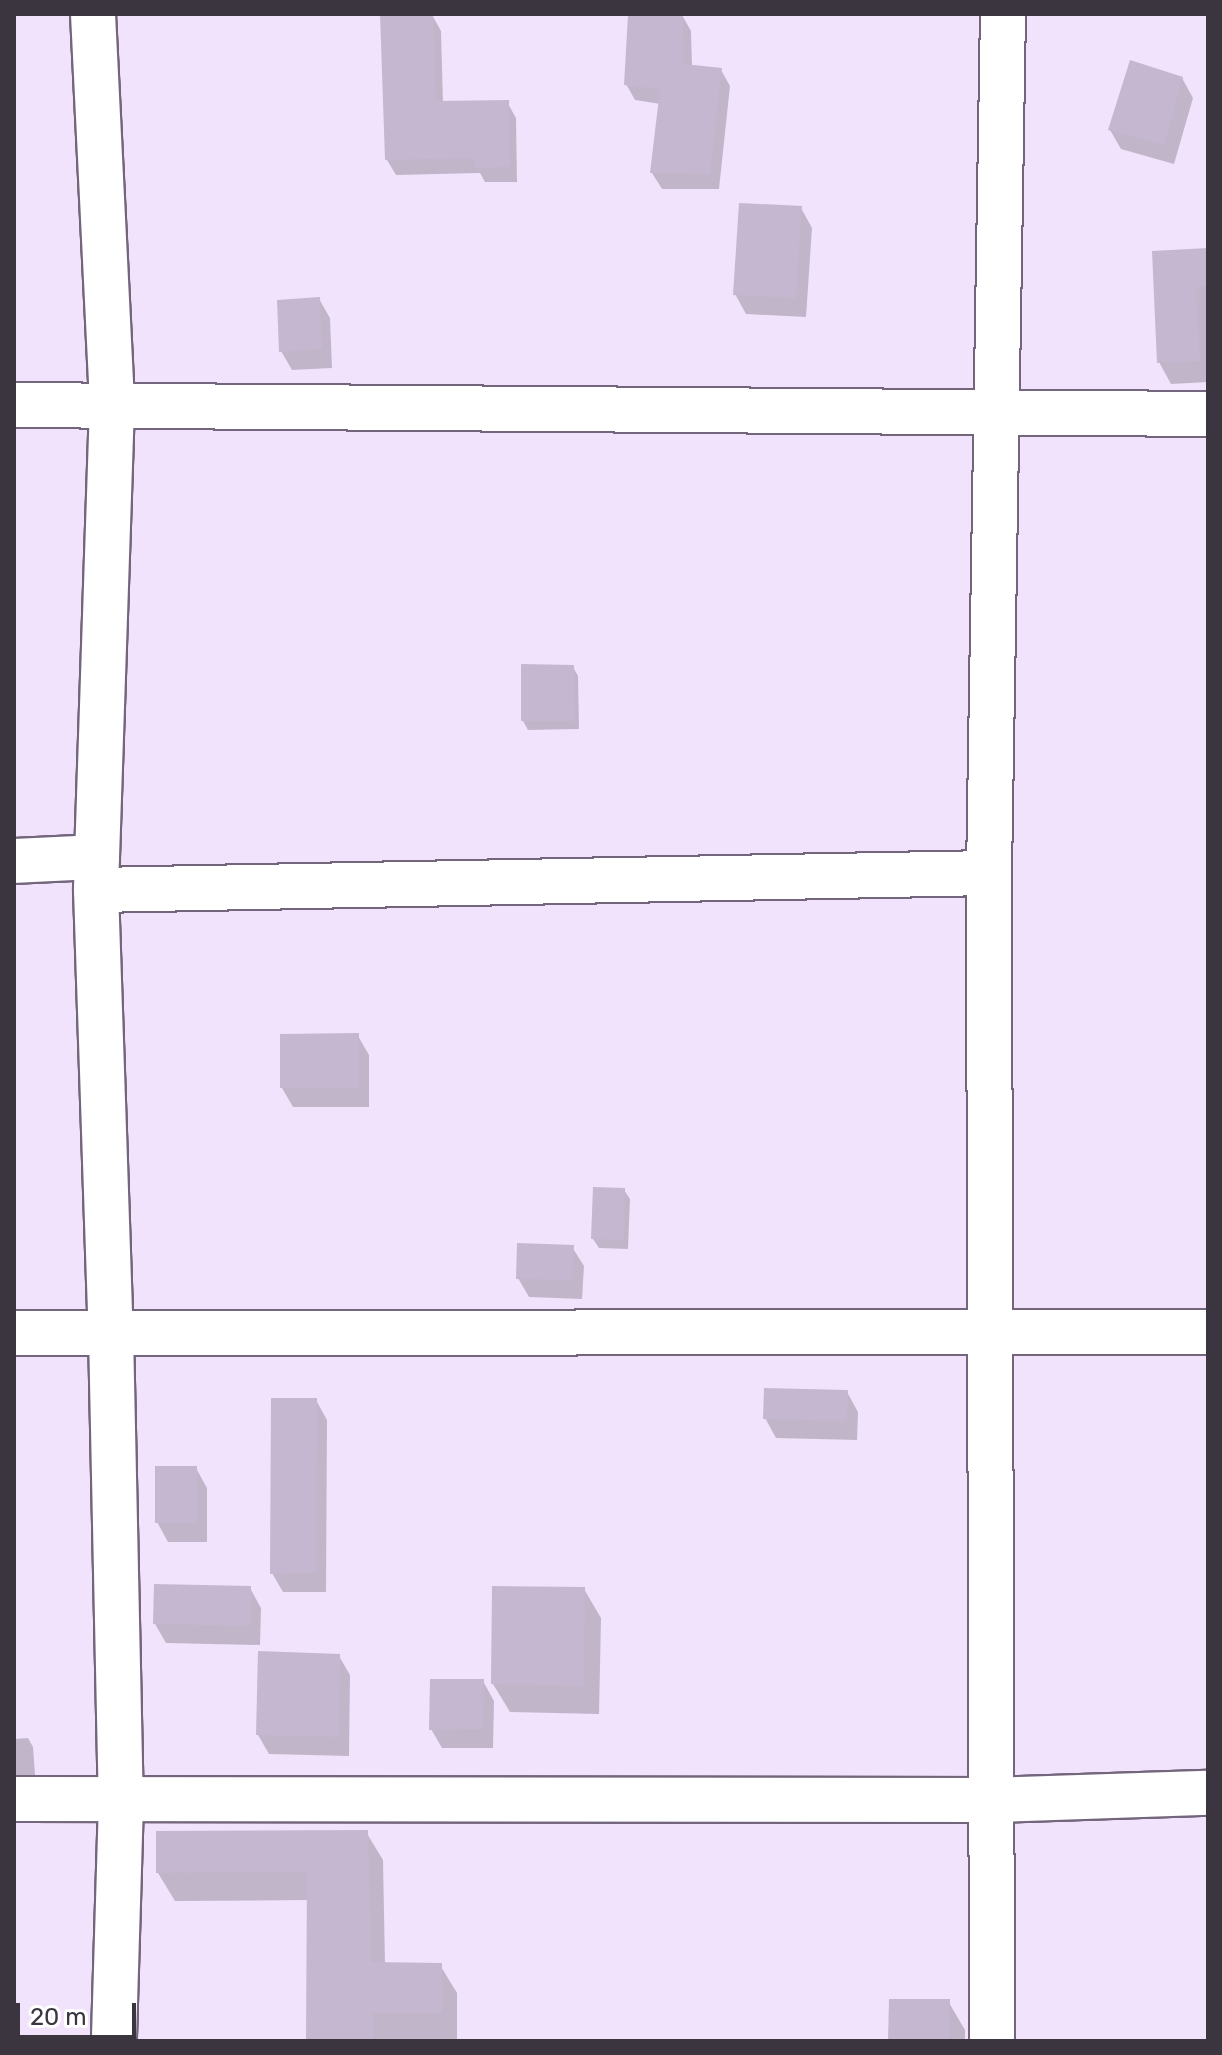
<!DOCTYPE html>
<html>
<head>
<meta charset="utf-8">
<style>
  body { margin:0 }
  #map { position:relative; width:1222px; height:2055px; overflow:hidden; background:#f1e3fc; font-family:Rubik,sans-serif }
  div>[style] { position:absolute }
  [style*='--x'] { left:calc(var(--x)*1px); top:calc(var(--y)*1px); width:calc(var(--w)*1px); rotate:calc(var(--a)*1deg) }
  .shadow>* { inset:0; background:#0003 }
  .building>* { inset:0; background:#c5b7d0 }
  .roads { filter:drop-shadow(2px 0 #73667c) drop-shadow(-2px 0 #73667c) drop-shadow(0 2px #73667c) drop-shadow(0 -2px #73667c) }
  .minor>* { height:44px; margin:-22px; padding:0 22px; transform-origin:22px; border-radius:22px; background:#fff }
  span { translate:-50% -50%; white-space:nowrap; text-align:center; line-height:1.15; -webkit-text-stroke:8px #fff; paint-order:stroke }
  .frame { position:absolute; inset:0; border:16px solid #3b353f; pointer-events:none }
  .scale { position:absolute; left:16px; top:2003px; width:120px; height:36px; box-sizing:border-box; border:4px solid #3b353f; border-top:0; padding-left:10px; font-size:24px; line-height:28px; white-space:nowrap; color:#3b353f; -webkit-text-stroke:6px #fff; paint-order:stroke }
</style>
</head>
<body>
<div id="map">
  <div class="shadow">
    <div style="clip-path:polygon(432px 15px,441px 31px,443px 103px,507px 102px,516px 118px,517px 182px,485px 182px,480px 173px,396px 175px,387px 160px)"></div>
    <div style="clip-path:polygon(682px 15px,691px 31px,692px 67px,721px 70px,730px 86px,719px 189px,662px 189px,652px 173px,661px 104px,635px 100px,626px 84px)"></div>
    <div style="clip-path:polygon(1182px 78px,1193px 98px,1174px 164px,1121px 149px,1110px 130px)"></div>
    <div style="clip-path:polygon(801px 208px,812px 228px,806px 317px,746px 314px,735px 294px)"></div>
    <div style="clip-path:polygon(1208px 250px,1208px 382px,1171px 384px,1159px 362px)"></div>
    <div style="clip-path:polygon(319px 299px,330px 318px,332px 368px,292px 370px,281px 351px)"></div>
    <div style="clip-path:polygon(573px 667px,578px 676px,579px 729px,528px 730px,523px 721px)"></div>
    <div style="clip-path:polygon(358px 1036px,369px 1055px,369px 1107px,293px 1107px,282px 1088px)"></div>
    <div style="clip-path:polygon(624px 1190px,630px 1199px,628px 1249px,599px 1248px,593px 1239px)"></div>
    <div style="clip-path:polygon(572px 1247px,584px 1266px,582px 1299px,529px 1297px,518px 1278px)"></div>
    <div style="clip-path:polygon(847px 1392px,858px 1412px,857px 1440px,776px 1438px,765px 1418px)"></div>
    <div style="clip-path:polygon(316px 1400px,327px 1420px,326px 1592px,283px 1592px,272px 1573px)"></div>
    <div style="clip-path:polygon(196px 1468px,207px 1488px,207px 1542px,168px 1542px,157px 1522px)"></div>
    <div style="clip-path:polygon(250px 1588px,261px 1608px,260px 1645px,166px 1643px,155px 1624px)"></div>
    <div style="clip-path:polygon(584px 1589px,601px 1618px,599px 1714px,510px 1712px,493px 1684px)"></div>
    <div style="clip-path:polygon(339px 1656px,350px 1675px,349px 1756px,269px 1754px,258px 1735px)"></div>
    <div style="clip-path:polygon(483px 1681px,494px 1701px,493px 1748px,442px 1748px,431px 1729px)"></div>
    <div style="clip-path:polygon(28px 1738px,33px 1747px,35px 1775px,14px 1776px,14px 1739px)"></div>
    <div style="clip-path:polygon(366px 1832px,383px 1860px,385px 1964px,440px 1965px,457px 1993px,457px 2041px,308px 2041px,309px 1900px,175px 1901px,158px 1873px)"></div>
    <div style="clip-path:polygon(948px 2001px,965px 2030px,965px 2041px,890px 2041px)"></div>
  </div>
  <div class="building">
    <div style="clip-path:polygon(380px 14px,433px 14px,436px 101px,509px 100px,510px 167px,474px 168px,474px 158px,385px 160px)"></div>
    <div style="clip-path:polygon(683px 14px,684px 64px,722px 68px,710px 174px,650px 173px,660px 89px,624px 85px,628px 15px)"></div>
    <div style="clip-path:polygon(1130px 60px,1183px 77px,1164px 145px,1108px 130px)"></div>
    <div style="clip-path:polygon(739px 203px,802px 206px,796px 298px,733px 295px)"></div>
    <div style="clip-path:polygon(1208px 248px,1208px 286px,1196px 287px,1200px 361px,1157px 363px,1152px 251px)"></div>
    <div style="clip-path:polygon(320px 297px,322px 349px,279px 352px,277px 300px)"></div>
    <div style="clip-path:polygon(521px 664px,574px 665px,575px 721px,521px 721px)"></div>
    <div style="clip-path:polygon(359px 1033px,359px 1088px,280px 1088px,280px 1034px)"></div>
    <div style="clip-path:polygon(593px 1187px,625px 1188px,624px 1240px,591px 1239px)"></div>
    <div style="clip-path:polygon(517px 1243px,574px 1245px,572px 1280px,516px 1279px)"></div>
    <div style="clip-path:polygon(764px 1388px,848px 1390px,847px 1421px,763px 1419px)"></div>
    <div style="clip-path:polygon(271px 1398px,317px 1398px,316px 1573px,270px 1574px)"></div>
    <div style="clip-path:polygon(155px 1466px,197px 1466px,197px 1523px,155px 1523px)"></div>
    <div style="clip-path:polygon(154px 1584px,251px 1586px,250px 1626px,153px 1624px)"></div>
    <div style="clip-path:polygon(492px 1586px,585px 1587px,584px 1686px,491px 1684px)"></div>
    <div style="clip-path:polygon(258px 1651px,340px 1654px,339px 1737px,256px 1735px)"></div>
    <div style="clip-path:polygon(430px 1679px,484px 1679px,483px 1729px,429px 1730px)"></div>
    <div style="clip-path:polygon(368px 1830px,371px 1962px,442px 1963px,442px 2013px,373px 2013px,373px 2041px,306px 2041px,307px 1872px,156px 1873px,156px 1831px)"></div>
    <div style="clip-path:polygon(889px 1999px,950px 1999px,949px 2041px,888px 2041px)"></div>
  </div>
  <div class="roads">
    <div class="minor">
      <div style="--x:93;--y:14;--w:391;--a:87.2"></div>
      <div style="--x:112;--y:405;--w:485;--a:91.9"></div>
      <div style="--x:96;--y:890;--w:443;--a:88.1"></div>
      <div style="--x:111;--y:1333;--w:468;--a:88.8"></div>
      <div style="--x:121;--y:1801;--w:240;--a:91.7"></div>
      <div style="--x:14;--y:405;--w:1194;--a:0.43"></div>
      <div style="--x:14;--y:861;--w:83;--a:-2.8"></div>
      <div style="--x:96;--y:890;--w:893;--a:-1.09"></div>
      <div style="--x:14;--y:1333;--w:1194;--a:-0.05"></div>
      <div style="--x:14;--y:1799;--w:978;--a:0.06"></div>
      <div style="--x:992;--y:1800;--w:216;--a:-1.9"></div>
      <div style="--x:992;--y:2041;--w:1168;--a:-90.15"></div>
      <div style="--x:989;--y:873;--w:859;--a:-89.07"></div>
    </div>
  </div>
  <div class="frame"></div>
  <div class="scale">20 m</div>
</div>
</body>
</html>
